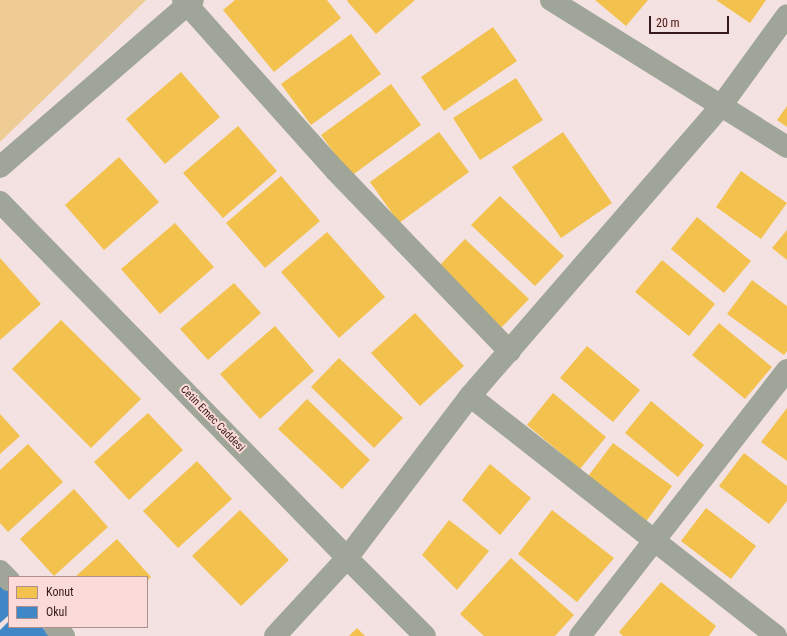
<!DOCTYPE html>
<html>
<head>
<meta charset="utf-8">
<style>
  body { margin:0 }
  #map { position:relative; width:787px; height:636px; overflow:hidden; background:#f3e2e1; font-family:"Roboto Condensed",sans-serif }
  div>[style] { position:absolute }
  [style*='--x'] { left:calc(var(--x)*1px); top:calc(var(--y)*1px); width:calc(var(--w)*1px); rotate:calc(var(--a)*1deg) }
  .green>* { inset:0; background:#f0cc95 }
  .homes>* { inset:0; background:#f2c14e }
  .schools>* { inset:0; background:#3f88c5 }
  .minor>* { height:22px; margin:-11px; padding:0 11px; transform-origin:11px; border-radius:11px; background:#9fa699 }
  span { translate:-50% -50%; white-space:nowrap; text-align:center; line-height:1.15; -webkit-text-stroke:4px #fbdbd9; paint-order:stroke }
  .street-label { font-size:11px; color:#371b1b }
  .legend { position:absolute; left:8px; top:576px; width:140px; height:52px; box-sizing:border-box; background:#fbdbd9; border:1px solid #ad8e8d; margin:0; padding:5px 7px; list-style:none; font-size:12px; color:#371b1b }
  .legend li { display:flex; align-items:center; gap:8px; height:20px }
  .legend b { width:20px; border:1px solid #ad8e8d }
  .scale { position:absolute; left:649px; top:16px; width:80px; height:18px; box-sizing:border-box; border:2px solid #371b1b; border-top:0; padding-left:5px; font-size:12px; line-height:14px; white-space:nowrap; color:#371b1b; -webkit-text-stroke:3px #fbdbd9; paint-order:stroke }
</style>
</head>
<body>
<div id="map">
  <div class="green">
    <div style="clip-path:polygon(0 0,146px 0,0 142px)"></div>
  </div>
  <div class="homes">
    <div style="clip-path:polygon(235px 0,327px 0,341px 18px,274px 72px,223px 10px)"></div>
    <div style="clip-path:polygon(348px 0,415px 0,376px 34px,347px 1px)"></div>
    <div style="clip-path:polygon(595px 0,648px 0,626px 26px)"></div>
    <div style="clip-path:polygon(716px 0,766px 0,750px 23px)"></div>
    <div style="clip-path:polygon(493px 27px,517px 61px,444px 111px,421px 77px)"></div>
    <div style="clip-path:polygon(351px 34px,381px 74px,311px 125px,281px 84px)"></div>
    <div style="clip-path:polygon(181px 72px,220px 117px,165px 164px,126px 119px)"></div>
    <div style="clip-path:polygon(516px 78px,543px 120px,480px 160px,453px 118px)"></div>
    <div style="clip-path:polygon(391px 84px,421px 125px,351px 176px,321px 135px)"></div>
    <div style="clip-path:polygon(787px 106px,787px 127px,777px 120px)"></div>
    <div style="clip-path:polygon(238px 126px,277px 171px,223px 218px,183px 173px)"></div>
    <div style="clip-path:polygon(439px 132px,469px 172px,399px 223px,370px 182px)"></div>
    <div style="clip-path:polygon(563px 132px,612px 203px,561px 238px,512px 167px)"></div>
    <div style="clip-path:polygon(119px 157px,159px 202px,104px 250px,65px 205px)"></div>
    <div style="clip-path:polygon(741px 171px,787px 203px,761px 239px,716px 207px)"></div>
    <div style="clip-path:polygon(281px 176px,320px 221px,265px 268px,226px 223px)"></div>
    <div style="clip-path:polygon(500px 196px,564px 256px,535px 286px,471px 225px)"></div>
    <div style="clip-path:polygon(697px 217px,751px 261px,724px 293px,671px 249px)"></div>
    <div style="clip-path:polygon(175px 223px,214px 267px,160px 314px,121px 269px)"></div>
    <div style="clip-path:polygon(787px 230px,787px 260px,772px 248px)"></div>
    <div style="clip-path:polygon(327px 232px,385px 297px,339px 338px,281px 272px)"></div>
    <div style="clip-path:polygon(465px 239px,529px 299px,500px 329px,437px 268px)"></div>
    <div style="clip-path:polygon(0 258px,41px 304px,0 340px)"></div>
    <div style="clip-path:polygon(662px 260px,715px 304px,689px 336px,635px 292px)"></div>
    <div style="clip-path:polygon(752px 280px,787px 306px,787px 351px,784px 355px,727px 314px)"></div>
    <div style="clip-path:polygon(234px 283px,261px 313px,208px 360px,180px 329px)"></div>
    <div style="clip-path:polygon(415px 313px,464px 366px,420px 406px,371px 353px)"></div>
    <div style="clip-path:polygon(61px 320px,141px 399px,91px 448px,12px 369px)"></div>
    <div style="clip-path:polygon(719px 323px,772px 367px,745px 399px,692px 355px)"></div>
    <div style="clip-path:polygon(275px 326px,314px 371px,260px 419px,220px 374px)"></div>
    <div style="clip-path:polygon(587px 346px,640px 390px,613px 422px,560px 378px)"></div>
    <div style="clip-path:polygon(339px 358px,403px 418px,374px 448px,311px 387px)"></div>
    <div style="clip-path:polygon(553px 393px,606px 437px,580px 469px,527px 425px)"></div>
    <div style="clip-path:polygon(307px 399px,370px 460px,342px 489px,278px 429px)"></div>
    <div style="clip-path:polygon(651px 401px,704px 445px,678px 477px,625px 433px)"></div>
    <div style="clip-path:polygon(787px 408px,787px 461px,761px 442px)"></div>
    <div style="clip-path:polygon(148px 413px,183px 450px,129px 500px,94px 462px)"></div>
    <div style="clip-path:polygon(0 414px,20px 436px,0 454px)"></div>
    <div style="clip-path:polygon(613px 443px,672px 486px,645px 523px,586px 479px)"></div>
    <div style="clip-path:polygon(28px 444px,63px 482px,8px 532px,0 523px,0 470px)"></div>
    <div style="clip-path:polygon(744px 453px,787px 486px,787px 501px,769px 524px,719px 486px)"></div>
    <div style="clip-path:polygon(197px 461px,232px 499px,178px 548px,143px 511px)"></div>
    <div style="clip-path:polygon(490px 464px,531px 498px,500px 535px,462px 500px)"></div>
    <div style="clip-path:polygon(74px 489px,108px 527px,54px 576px,20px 539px)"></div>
    <div style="clip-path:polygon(706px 508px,756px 546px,731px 579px,681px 541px)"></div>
    <div style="clip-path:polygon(240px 510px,289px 560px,241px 606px,192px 556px)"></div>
    <div style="clip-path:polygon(552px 510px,614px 558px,577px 602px,518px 554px)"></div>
    <div style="clip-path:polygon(449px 520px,489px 551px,457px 590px,422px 555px)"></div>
    <div style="clip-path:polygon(117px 539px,151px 577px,147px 581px,147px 577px,75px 577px)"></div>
    <div style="clip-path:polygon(511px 558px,574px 615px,555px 636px,484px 636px,460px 614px)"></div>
    <div style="clip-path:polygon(661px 582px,716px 626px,709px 636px,623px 636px,619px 632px)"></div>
    <div style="clip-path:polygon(357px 628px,365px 636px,349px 636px)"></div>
  </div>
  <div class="schools">
    <div style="clip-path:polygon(0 583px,9px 592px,9px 615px,0 623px)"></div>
    <div style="clip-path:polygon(9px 621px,9px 627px,42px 627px,50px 636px,0 636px,0 630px)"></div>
  </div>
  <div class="minor">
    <div style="--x:183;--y:0;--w:228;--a:48.2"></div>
    <div style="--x:335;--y:170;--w:252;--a:46.1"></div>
    <div style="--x:551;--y:0;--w:278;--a:31.9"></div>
    <div style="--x:0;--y:167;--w:255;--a:-40.9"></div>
    <div style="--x:0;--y:202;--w:497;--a:45.7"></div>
    <div style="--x:347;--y:558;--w:110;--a:45"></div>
    <div style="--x:470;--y:396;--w:389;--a:38.1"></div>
    <div style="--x:0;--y:571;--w:13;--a:45"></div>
    <div style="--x:55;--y:627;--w:13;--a:45"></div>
    <div style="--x:275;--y:636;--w:106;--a:-47.3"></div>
    <div style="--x:347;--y:558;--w:203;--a:-52.8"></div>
    <div style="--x:470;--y:396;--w:384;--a:-49.1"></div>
    <div style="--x:721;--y:106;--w:112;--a:-54"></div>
    <div style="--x:580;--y:636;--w:337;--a:-52.1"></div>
  </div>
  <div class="street-label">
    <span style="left:212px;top:419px;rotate:46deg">Cetin Emec Caddesi</span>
  </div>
  <ul class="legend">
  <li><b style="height:11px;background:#f2c14e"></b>Konut</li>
  <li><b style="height:11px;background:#3f88c5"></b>Okul</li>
  </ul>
  <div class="scale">20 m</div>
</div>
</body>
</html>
